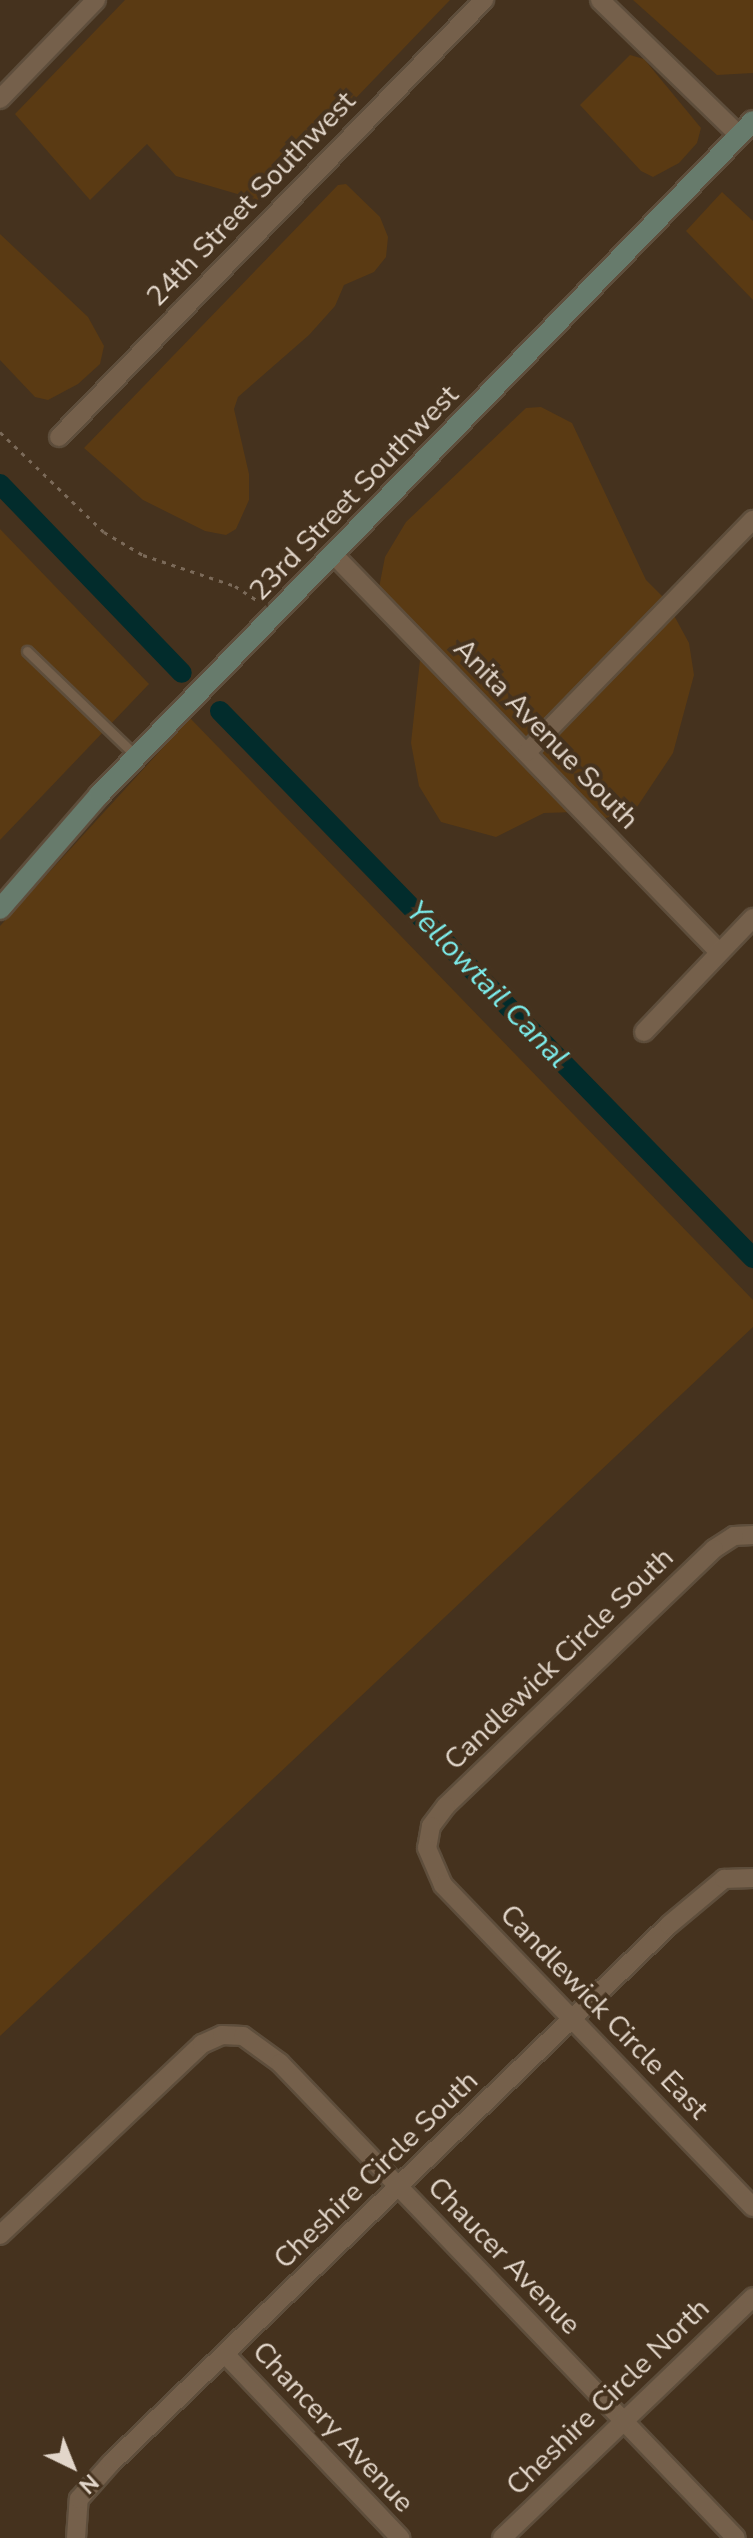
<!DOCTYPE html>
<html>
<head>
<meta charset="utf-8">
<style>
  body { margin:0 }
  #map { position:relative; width:753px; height:2538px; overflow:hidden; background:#45321e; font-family:"Nunito Sans",sans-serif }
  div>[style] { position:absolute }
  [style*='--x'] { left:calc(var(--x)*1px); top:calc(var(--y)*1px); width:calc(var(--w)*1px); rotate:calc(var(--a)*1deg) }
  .green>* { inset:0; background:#5a3a13 }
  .canal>* { height:20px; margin:-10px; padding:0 10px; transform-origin:10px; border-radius:10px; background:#022c2c }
  .path>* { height:3px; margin-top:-1.5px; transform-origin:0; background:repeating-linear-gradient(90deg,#7b6a59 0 4px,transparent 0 10px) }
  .roads { filter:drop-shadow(2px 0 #5e4e3c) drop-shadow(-2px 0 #5e4e3c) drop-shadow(0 2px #5e4e3c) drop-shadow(0 -2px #5e4e3c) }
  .lane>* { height:9px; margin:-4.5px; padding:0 4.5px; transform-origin:4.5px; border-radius:4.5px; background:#75604b }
  .street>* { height:18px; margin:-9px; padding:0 9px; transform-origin:9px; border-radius:9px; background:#75604b }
  .secondary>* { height:20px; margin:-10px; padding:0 10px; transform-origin:10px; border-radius:10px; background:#677b6c }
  span { translate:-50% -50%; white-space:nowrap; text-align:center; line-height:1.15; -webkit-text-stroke:8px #45321e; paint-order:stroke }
  .street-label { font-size:28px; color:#e2d6ca }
  .water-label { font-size:30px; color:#7ceceb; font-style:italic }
  .north { position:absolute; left:32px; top:2426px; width:80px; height:80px; -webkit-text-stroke:6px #45321e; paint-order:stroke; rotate:137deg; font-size:22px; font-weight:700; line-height:32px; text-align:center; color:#e2d6ca }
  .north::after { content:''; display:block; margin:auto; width:28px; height:36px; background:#e2d6ca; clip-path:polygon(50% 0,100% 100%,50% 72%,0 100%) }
</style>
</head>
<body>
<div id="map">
  <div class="green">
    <div style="clip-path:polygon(125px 0,450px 0,258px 200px,176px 176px,147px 144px,90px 200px,15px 114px)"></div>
    <div style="clip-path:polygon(633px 0,753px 0,753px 73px,717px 75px)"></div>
    <div style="clip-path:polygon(630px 55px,644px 59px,701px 128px,697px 143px,679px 163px,653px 177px,641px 171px,580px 105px)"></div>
    <div style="clip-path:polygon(346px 184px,380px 217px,388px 237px,386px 257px,374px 272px,344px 285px,335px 306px,309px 335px,238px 397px,234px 409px,249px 474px,249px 500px,236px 529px,226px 535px,205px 531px,143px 500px,84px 448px,338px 185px)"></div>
    <div style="clip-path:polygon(722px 192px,753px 221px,753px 300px,686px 231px)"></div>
    <div style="clip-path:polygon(0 234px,88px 317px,104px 346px,100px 364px,78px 384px,48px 400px,35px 397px,0 360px)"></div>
    <div style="clip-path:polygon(541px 407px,572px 423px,646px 580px,665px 599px,689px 643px,694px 675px,673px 753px,637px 807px,603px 819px,575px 812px,544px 813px,496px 837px,441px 822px,419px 786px,411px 743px,420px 660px,378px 593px,385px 557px,406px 522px,526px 408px)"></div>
    <div style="clip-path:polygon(0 529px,149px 684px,0 840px)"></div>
    <div style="clip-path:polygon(190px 718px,753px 1300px,753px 1327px,0 2036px,0 926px)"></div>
  </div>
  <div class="canal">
    <div style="--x:0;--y:484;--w:262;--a:46.1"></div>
    <div style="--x:220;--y:711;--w:764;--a:45.74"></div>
  </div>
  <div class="path">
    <div style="--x:0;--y:432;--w:144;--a:43.9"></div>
    <div style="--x:104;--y:532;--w:45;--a:30.5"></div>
    <div style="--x:143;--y:555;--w:97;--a:18.6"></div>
    <div style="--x:235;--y:586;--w:30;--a:33"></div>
  </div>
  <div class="roads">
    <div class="lane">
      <div style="--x:27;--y:651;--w:153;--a:43.9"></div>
    </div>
    <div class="street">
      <div style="--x:600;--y:0;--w:194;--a:44.2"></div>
      <div style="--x:0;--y:99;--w:138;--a:-45.9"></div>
      <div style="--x:59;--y:437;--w:610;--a:-45.8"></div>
      <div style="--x:333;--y:554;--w:554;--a:45.88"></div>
      <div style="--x:527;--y:752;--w:324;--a:-45.8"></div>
      <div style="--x:644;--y:1032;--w:158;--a:-46.3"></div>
      <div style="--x:753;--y:1535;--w:19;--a:177"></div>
      <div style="--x:734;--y:1536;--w:24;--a:147"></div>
      <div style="--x:714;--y:1549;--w:371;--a:136.2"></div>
      <div style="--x:446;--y:1806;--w:25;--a:127"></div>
      <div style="--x:431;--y:1826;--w:22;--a:100"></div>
      <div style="--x:427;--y:1848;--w:40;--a:66.6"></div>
      <div style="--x:443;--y:1885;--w:447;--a:46.1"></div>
      <div style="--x:0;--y:2235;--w:278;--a:-43.4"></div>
      <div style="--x:202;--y:2044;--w:22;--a:-24"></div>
      <div style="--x:222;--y:2035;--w:21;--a:3"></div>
      <div style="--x:243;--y:2036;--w:46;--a:36.1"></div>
      <div style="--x:280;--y:2063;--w:658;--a:46.17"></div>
      <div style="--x:226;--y:2355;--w:253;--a:46.4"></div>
      <div style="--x:76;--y:2538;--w:39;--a:-86"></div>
      <div style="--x:79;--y:2499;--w:48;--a:-48.4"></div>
      <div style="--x:111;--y:2463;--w:775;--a:-43.95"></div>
      <div style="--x:669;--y:1925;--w:72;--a:-39.9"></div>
      <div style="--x:724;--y:1879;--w:29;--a:-2"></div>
      <div style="--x:502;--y:2538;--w:348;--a:-43.8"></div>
    </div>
    <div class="secondary">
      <div style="--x:0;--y:909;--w:151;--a:-49"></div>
      <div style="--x:99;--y:795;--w:939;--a:-45.86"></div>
    </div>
  </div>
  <div class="street-label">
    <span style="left:251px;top:199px;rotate:-46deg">24th Street Southwest</span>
    <span style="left:354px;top:493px;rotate:-46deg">23rd Street Southwest</span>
    <span style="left:546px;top:734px;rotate:46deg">Anita Avenue South</span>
    <span style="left:559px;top:1659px;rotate:-44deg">Candlewick Circle South</span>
    <span style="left:604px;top:2012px;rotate:46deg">Candlewick Circle East</span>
    <span style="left:376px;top:2170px;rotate:-44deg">Cheshire Circle South</span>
    <span style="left:504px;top:2256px;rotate:46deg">Chaucer Avenue</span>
    <span style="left:608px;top:2397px;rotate:-44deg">Cheshire Circle North</span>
    <span style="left:333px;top:2427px;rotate:47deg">Chancery Avenue</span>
  </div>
  <div class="water-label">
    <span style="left:487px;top:985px;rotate:46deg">Yellowtail Canal</span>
  </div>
  <div class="north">N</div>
</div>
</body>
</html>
